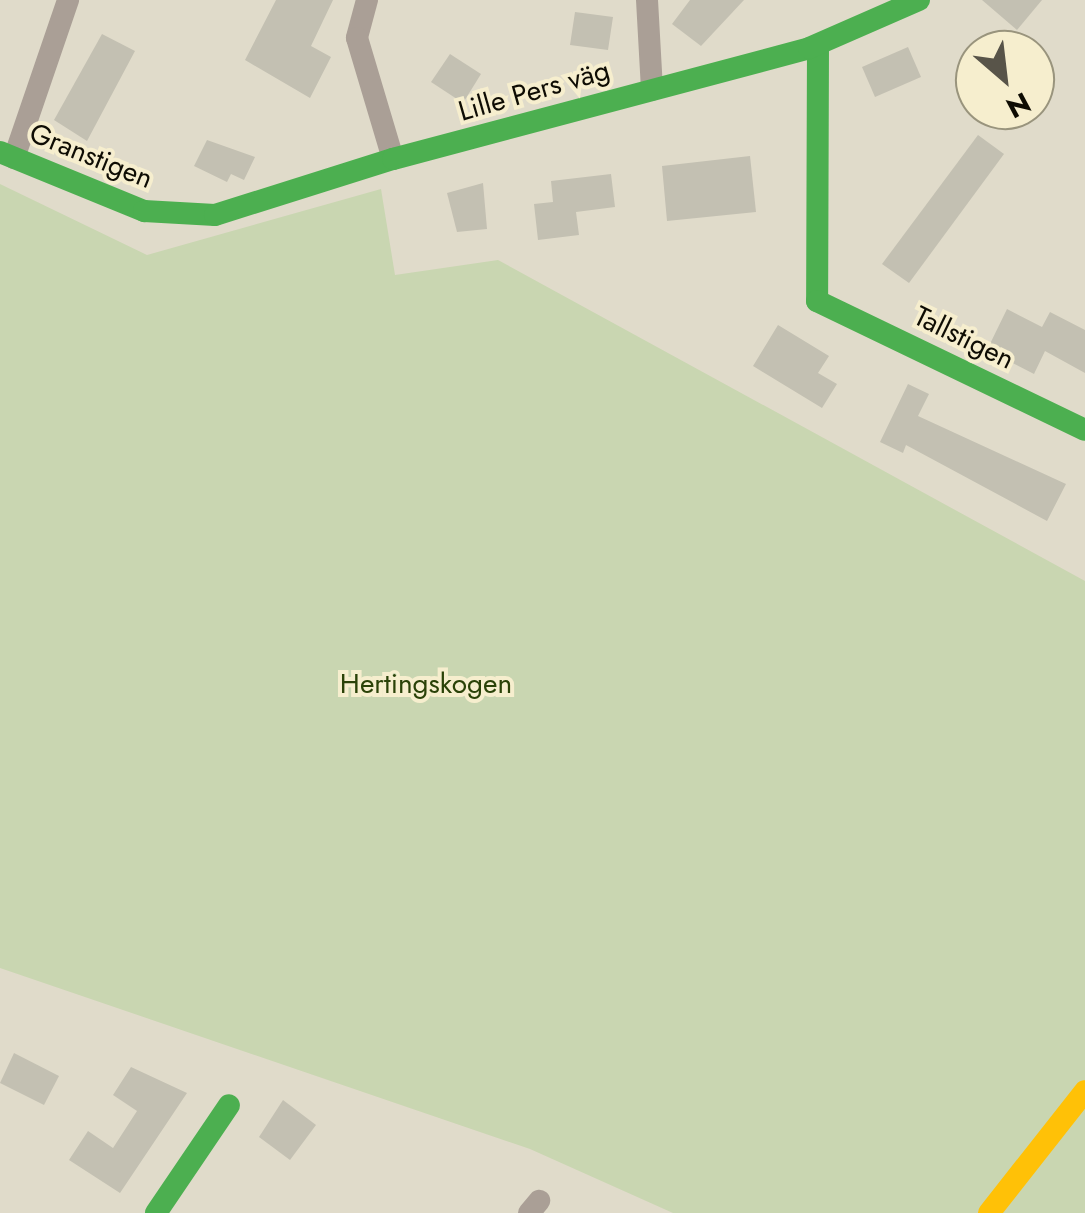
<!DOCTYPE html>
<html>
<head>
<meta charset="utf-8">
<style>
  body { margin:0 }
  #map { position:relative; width:1085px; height:1213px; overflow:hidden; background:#e0dbca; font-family:Jost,sans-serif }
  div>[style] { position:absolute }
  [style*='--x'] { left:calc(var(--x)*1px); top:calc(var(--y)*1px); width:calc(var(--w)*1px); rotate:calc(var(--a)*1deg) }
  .green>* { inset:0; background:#c9d6b1 }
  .building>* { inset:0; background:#c3c0b2 }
  .street>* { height:22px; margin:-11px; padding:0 11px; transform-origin:11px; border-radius:11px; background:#aa9f96 }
  .fast>* { height:22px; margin:-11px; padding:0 11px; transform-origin:11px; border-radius:11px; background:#4caf50 }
  .slow>* { height:22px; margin:-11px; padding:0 11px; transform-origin:11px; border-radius:11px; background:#ffc107 }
  span { translate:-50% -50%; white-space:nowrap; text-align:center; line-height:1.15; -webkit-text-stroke:8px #f6eece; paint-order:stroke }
  .street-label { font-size:28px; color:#0e0c03 }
  .park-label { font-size:28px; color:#2a4208 }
  .north { position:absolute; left:955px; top:30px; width:100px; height:100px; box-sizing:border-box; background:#f6eece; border:2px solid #99947d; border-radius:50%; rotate:152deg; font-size:28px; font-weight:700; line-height:40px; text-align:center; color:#0e0c03 }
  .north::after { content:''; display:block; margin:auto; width:35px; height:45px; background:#585449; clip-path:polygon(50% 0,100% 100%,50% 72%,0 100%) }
</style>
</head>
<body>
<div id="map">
  <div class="green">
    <div style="clip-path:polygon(0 184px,147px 255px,381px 189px,395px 275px,498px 260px,1085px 581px,1085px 1213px,673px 1213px,530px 1149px,0 968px)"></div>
  </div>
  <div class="building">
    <div style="clip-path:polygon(276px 0,333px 0,311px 46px,331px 57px,310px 98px,245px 60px)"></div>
    <div style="clip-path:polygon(690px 0,744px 0,701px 46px,672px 24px)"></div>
    <div style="clip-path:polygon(982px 0,1042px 0,1017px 30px)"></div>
    <div style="clip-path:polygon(575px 12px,613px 17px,608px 50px,570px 45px)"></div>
    <div style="clip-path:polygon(102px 34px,135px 51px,87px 141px,54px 120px)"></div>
    <div style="clip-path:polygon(908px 47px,921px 77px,875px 97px,862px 67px)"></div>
    <div style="clip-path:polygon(450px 54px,481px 74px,463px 103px,431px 82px)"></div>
    <div style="clip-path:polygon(978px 135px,1004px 154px,909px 283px,882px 264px)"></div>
    <div style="clip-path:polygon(207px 140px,255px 157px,244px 180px,231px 174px,227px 182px,194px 166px)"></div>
    <div style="clip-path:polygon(750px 156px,756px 212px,667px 221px,662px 166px)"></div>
    <div style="clip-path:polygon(611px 174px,615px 207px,576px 212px,579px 235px,538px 240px,534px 204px,553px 202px,551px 181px)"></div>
    <div style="clip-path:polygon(483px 183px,487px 229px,457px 232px,447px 193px)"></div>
    <div style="clip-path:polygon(1007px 309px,1042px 327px,1050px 312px,1085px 330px,1085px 373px,1045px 351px,1034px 374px,987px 350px)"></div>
    <div style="clip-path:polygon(778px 325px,829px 356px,818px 373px,837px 384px,822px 408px,753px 366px)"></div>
    <div style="clip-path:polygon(908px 384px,929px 394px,918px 416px,1066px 484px,1047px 521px,906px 445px,903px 453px,880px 442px)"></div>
    <div style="clip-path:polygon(14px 1053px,59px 1076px,44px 1105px,0 1083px)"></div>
    <div style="clip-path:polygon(131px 1067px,187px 1093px,120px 1193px,69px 1160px,88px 1131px,113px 1148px,137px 1111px,113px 1095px)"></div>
    <div style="clip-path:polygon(283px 1100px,316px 1125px,290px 1160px,259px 1137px)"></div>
  </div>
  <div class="street">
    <div style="--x:367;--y:0;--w:39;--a:105"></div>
    <div style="--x:357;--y:38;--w:126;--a:73.4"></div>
    <div style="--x:647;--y:0;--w:90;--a:86.8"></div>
    <div style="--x:14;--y:158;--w:167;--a:-71.1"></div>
    <div style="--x:529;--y:1213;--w:16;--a:-50"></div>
  </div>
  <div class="fast">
    <div style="--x:818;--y:45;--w:256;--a:90.2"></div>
    <div style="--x:817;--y:301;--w:297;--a:25.7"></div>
    <div style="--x:0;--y:152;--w:156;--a:22.3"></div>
    <div style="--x:144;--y:211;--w:71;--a:3.2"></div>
    <div style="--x:215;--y:215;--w:187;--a:-17.5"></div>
    <div style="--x:393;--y:159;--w:431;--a:-14.9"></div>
    <div style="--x:809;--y:48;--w:120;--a:-23.6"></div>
    <div style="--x:156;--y:1213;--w:130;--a:-55.9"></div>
  </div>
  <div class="slow">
    <div style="--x:989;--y:1213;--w:155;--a:-51.8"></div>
  </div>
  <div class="street-label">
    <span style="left:534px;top:91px;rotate:-16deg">Lille Pers väg</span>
    <span style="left:91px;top:156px;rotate:22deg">Granstigen</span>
    <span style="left:964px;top:338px;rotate:26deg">Tallstigen</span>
  </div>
  <div class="park-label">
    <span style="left:426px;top:684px">Hertingskogen</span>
  </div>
  <div class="north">N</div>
</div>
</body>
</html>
